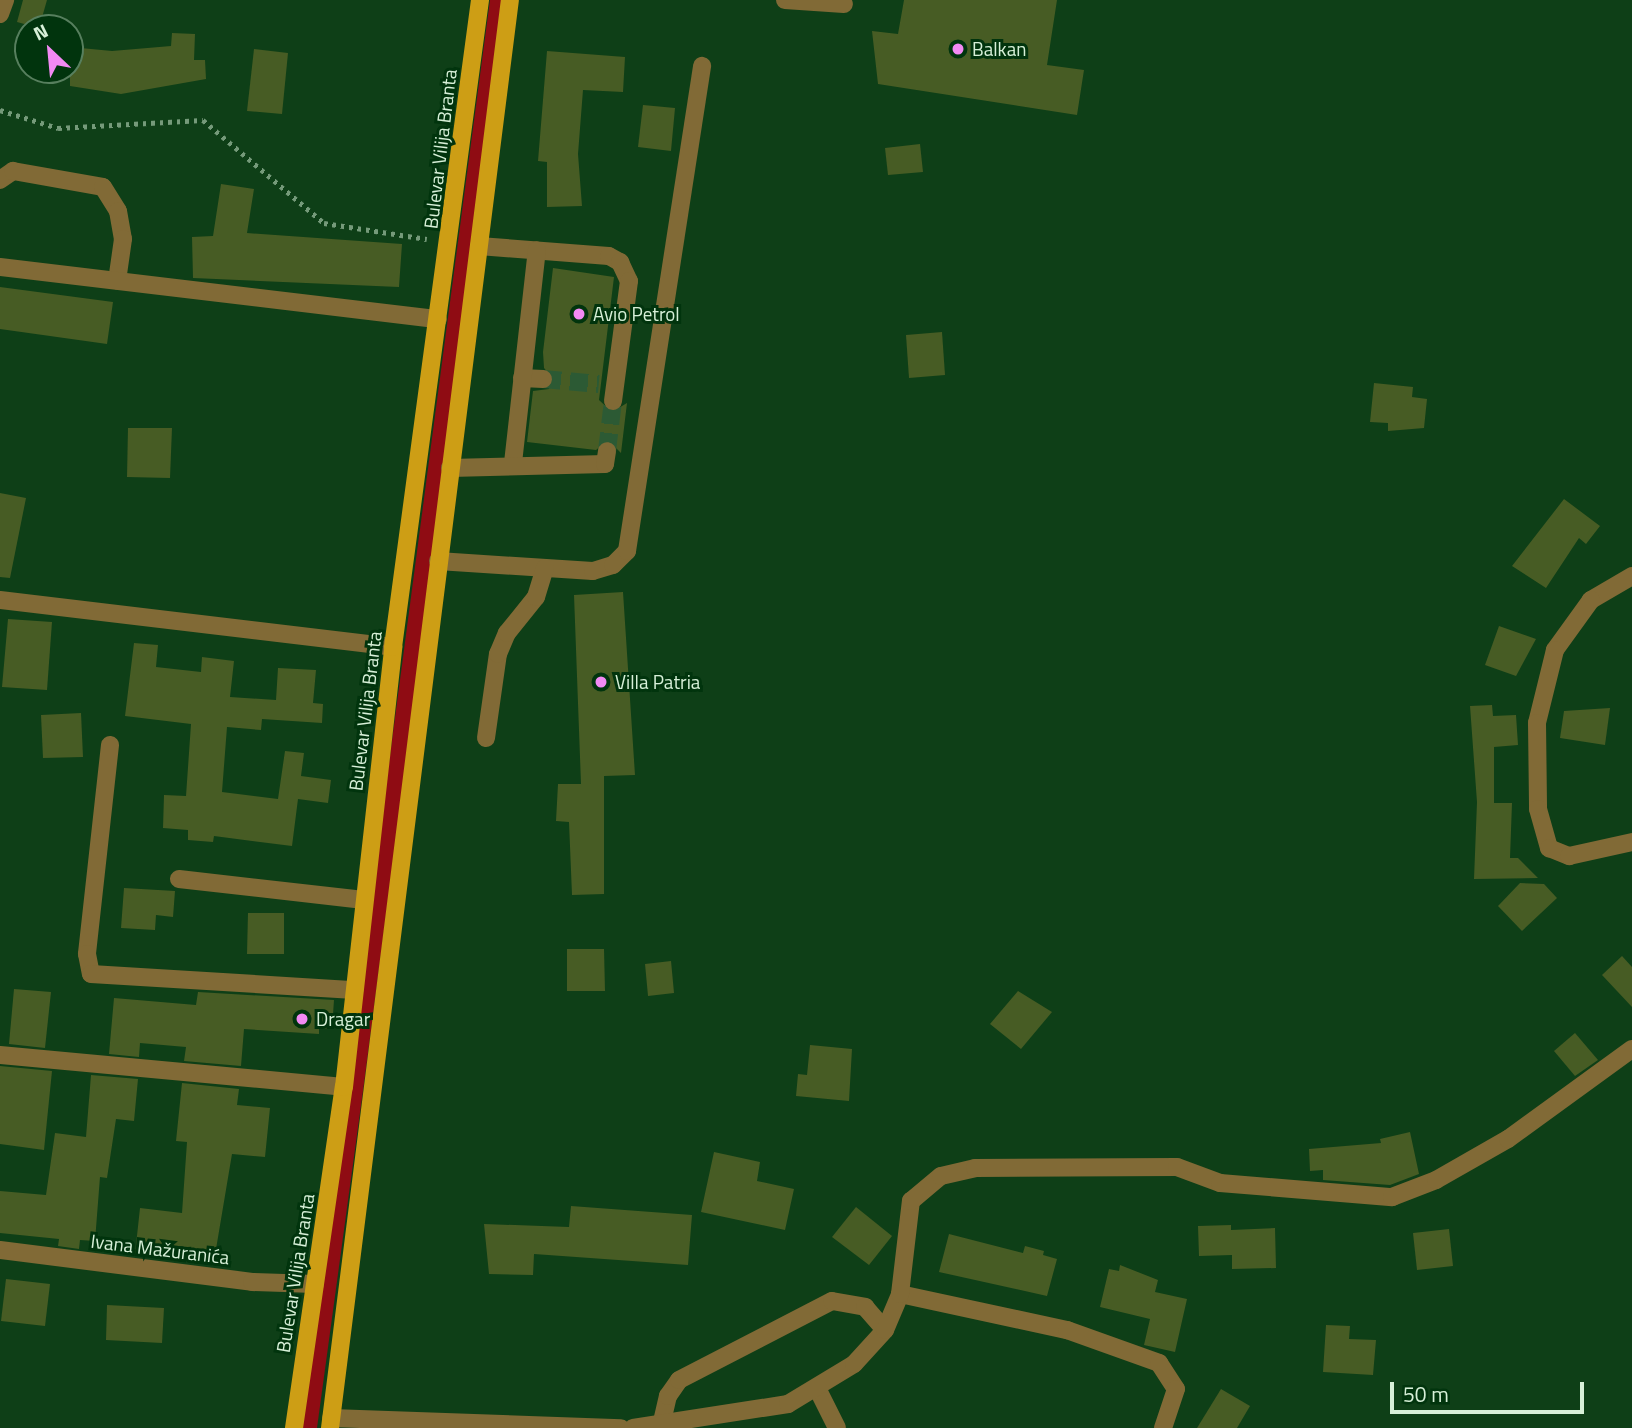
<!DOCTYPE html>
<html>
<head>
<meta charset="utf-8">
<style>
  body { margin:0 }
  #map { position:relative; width:1632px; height:1428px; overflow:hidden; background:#0e3f17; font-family:"Titillium Web",sans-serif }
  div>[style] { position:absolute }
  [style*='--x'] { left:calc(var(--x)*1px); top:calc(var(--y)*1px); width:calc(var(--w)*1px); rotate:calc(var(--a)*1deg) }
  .green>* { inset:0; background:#8f0c13 }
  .building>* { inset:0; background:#475c24 }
  .minor-tunnel>* { height:18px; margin-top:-9px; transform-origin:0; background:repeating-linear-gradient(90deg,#2c5a34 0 18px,transparent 0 27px) }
  .path>* { height:4.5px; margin-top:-2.25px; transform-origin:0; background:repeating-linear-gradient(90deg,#759a7a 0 3.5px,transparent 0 8.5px) }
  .minor>* { height:18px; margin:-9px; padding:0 9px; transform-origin:9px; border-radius:9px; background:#816a36 }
  .major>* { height:18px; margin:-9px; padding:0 9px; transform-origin:9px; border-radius:9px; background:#cd9e15 }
  .dots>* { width:19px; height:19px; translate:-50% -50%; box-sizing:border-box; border:4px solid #01340d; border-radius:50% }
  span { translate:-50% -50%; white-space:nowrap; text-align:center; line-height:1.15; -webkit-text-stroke:6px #01340d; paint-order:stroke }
  .poi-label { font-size:19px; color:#d7f0d8 }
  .left { translate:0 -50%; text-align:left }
  .street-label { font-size:19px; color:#d7f0d8 }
  .north { position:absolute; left:14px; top:14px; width:70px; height:70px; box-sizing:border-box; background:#01340d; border:2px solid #577f5e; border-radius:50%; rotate:334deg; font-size:19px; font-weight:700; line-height:28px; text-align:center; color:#d7f0d8 }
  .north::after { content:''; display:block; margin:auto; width:24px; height:32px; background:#f28af3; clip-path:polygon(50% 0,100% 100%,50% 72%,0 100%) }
  .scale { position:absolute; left:1390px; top:1382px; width:194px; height:32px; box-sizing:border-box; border:4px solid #d7f0d8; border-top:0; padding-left:9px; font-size:21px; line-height:24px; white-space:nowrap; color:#d7f0d8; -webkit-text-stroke:5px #01340d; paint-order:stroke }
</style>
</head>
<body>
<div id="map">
  <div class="green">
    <div style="clip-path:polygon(490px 0,506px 0,365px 1076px,317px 1428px,301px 1428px)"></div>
  </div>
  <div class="building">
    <div style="clip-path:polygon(23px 0,47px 0,39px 28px,17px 22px)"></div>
    <div style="clip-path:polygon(904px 0,1057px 0,1047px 65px,1084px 70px,1077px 115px,878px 84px,872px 31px,898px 34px)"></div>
    <div style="clip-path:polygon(172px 33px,195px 34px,194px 60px,205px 60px,206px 79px,121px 94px,70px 86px,70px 47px,112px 51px,171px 46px)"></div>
    <div style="clip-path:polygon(254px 49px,288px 53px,282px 114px,247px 111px)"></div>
    <div style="clip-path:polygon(547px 51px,625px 57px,623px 92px,583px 90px,578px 154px,582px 206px,547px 207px,547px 162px,538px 161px)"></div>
    <div style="clip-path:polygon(643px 105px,675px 108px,671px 151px,638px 147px)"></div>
    <div style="clip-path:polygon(920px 144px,923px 172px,888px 175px,885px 148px)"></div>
    <div style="clip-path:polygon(221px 184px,254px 189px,247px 233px,402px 244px,399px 287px,193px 278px,192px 237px,213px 236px)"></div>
    <div style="clip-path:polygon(553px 268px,614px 277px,599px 400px,612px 412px,627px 403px,621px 453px,608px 440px,596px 450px,527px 442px,533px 391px,549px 389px,554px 380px,544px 368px,543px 352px)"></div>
    <div style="clip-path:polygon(0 287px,113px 302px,107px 344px,0 329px)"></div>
    <div style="clip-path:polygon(942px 332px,945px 375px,909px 378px,906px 335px)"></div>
    <div style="clip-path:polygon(1374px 383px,1413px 387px,1412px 397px,1427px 399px,1424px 428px,1388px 431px,1388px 423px,1370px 422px)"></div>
    <div style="clip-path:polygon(128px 428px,172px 428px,170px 478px,127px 477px)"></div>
    <div style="clip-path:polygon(0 493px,26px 498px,10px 578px,0 577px)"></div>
    <div style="clip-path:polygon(1564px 499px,1600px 526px,1586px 544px,1579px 538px,1546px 588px,1512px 566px)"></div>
    <div style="clip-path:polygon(623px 592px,635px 775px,604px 776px,604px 894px,572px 895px,569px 822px,556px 821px,558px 784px,581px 784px,574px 595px)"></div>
    <div style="clip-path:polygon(8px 619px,52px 622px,47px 690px,2px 687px)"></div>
    <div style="clip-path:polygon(1499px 626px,1536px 639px,1516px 676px,1485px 665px)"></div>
    <div style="clip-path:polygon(134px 643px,158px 645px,156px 667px,201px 672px,202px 657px,234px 661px,230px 697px,276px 700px,278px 668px,316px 670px,313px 703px,323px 704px,322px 723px,262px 719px,261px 730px,227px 727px,222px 792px,278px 799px,285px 751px,304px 753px,301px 776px,331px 780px,328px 803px,298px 799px,292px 846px,214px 836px,213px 842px,188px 840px,188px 830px,163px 828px,164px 795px,186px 796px,191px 724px,125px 716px)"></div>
    <div style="clip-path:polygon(1492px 705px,1493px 716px,1516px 715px,1518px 745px,1494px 747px,1494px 803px,1512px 803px,1510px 858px,1518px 858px,1538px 878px,1474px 879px,1477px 802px,1470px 706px)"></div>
    <div style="clip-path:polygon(1610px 708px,1605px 745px,1560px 738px,1564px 711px)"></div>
    <div style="clip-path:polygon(81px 713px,83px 757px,43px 758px,41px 715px)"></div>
    <div style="clip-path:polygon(1520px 883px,1544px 884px,1557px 898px,1522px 931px,1498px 906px)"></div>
    <div style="clip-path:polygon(124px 888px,175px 891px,173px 917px,156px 915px,155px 930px,121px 928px)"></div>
    <div style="clip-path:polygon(248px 913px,284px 913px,284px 954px,247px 954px)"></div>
    <div style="clip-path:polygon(567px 949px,604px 949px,605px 991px,567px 991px)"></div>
    <div style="clip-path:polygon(1622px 956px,1632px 967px,1632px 1007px,1602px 975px)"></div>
    <div style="clip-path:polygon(671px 961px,674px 993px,648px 996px,645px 964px)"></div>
    <div style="clip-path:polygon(14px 989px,51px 992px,45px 1048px,9px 1044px)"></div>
    <div style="clip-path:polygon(1018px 991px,1052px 1012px,1021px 1049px,990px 1024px)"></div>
    <div style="clip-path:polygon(198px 992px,334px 1000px,332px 1029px,319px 1028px,319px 1034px,244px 1029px,241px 1066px,184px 1061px,186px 1047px,140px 1043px,139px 1057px,109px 1054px,114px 998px,196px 1005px)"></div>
    <div style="clip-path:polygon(1575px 1033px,1598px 1060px,1575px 1076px,1554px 1051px)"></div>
    <div style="clip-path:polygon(810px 1045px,852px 1049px,849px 1101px,796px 1096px,798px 1074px,807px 1075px)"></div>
    <div style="clip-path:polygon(0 1066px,52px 1071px,44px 1150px,0 1144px)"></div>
    <div style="clip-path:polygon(91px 1075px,138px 1079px,134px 1121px,116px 1119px,107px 1178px,100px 1177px,95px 1241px,80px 1240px,79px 1249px,58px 1246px,59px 1239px,0 1233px,0 1191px,46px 1195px,55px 1133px,86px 1137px)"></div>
    <div style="clip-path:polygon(182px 1083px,239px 1089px,237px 1105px,270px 1108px,265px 1157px,232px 1154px,214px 1261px,135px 1254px,140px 1208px,182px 1213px,187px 1142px,176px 1141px)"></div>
    <div style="clip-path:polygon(1410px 1132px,1419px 1174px,1390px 1185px,1323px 1180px,1323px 1170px,1310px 1171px,1309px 1149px,1381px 1143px,1380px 1139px)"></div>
    <div style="clip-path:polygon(714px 1152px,760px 1162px,757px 1181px,794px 1189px,785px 1230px,701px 1212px)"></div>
    <div style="clip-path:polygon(571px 1206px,692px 1215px,688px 1265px,534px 1254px,533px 1275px,489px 1274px,484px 1224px,569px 1227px)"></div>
    <div style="clip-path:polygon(856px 1207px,892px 1236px,869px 1265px,832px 1237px)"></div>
    <div style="clip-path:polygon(1231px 1225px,1231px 1230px,1275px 1228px,1276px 1268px,1232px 1269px,1232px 1255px,1199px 1256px,1198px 1226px)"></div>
    <div style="clip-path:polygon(1449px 1229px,1453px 1266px,1417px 1270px,1413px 1233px)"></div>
    <div style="clip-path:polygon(949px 1234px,1023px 1253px,1025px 1246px,1044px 1251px,1043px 1255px,1057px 1259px,1047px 1296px,939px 1272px)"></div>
    <div style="clip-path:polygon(1120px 1265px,1158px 1280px,1155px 1292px,1187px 1299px,1175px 1352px,1144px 1345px,1150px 1319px,1100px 1307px,1109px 1269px,1119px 1271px)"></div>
    <div style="clip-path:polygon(6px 1279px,50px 1284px,45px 1326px,1px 1321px)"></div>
    <div style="clip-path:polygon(107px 1305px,164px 1308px,162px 1343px,106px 1340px)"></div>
    <div style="clip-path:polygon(1326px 1325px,1350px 1326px,1349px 1339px,1376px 1340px,1373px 1375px,1323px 1372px)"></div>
    <div style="clip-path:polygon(1221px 1389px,1250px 1406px,1237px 1428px,1197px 1428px)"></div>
  </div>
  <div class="minor-tunnel">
    <div style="--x:543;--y:379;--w:56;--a:5.1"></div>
    <div style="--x:607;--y:451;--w:50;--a:-83.2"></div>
  </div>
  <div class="path">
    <div style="--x:0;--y:110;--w:61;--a:17.2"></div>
    <div style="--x:58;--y:128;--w:145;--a:-3.2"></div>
    <div style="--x:203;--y:120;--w:159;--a:40.4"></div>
    <div style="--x:324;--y:223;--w:104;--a:8.8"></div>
  </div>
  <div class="minor">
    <div style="--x:785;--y:0;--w:59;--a:3.9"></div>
    <div style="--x:0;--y:14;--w:15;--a:-70"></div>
    <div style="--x:0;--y:180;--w:16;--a:-35"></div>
    <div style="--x:13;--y:171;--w:91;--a:10.1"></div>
    <div style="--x:103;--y:187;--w:28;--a:58"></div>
    <div style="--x:118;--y:211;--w:28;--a:80"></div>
    <div style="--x:123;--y:239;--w:42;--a:98.1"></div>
    <div style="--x:479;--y:246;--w:130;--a:4.4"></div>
    <div style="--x:609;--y:256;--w:13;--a:29"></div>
    <div style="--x:620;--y:262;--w:21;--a:65"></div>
    <div style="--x:629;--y:281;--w:121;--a:97.6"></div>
    <div style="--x:0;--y:267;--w:441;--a:6.8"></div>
    <div style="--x:522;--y:378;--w:21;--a:3"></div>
    <div style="--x:513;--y:463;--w:214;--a:-83.6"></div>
    <div style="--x:450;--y:468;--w:155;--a:-1.5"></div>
    <div style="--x:605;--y:464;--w:13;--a:-81"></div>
    <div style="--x:438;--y:561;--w:155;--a:3.7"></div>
    <div style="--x:593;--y:571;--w:21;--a:-17"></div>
    <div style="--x:613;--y:565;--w:20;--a:-45"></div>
    <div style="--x:627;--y:551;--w:491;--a:-81.2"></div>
    <div style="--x:1632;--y:576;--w:48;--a:149.7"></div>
    <div style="--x:1591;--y:600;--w:62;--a:125.8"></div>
    <div style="--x:1555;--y:650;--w:75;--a:103.9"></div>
    <div style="--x:1537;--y:723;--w:86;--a:89.3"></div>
    <div style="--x:1538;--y:809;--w:41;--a:74.2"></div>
    <div style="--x:1549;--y:848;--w:22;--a:22"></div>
    <div style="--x:1569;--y:856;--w:65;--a:-12.5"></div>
    <div style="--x:0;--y:600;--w:396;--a:6.8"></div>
    <div style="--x:486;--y:738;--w:85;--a:-81.9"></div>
    <div style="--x:498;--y:654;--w:23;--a:-67"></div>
    <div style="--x:507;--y:633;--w:46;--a:-51.1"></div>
    <div style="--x:536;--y:597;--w:30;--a:-73"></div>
    <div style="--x:110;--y:745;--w:210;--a:96.3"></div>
    <div style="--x:87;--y:954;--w:20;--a:79"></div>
    <div style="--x:91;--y:974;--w:264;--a:3.5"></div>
    <div style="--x:179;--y:879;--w:186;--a:6.5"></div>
    <div style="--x:0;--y:1055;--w:345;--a:5.3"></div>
    <div style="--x:0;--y:1250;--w:254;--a:7.2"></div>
    <div style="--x:252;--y:1282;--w:63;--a:1.8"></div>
    <div style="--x:900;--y:1294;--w:171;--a:12.2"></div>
    <div style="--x:1067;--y:1330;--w:98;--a:19.7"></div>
    <div style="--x:1159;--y:1363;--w:31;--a:57"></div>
    <div style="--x:1176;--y:1389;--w:41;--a:108.4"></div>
    <div style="--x:818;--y:1390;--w:42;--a:63.4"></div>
    <div style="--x:331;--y:1418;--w:290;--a:2"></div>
    <div style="--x:661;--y:1426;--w:31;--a:-77"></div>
    <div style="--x:668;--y:1396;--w:19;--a:-55"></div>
    <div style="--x:679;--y:1380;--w:172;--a:-27.3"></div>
    <div style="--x:832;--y:1301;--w:34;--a:10"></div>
    <div style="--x:865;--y:1307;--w:30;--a:49"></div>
    <div style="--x:633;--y:1428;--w:157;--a:-8.8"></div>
    <div style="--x:788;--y:1404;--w:77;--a:-31.2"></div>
    <div style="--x:854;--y:1364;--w:46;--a:-47.6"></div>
    <div style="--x:885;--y:1330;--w:39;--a:-67"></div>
    <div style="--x:900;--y:1294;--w:94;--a:-83.3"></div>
    <div style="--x:911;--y:1201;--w:39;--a:-40"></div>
    <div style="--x:941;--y:1176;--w:35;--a:-13"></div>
    <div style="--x:975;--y:1168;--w:202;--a:-0.3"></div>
    <div style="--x:1177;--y:1167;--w:46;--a:20.4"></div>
    <div style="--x:1220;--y:1183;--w:173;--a:4.7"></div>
    <div style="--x:1392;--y:1197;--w:47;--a:-21.1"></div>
    <div style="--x:1436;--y:1180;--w:83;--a:-29.7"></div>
    <div style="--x:1508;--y:1139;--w:153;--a:-36"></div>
  </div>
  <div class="major">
    <div style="--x:294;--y:1428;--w:345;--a:-81.7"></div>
    <div style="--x:344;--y:1087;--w:443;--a:-83.6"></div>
    <div style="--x:393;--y:647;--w:653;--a:-82.34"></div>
    <div style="--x:330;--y:1428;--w:1439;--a:-82.82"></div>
  </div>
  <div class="dots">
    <div style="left:958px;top:49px;background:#f28af3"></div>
    <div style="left:579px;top:314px;background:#f28af3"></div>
    <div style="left:601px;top:682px;background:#f28af3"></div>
    <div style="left:302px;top:1019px;background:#f28af3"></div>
  </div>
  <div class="poi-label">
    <span class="left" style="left:972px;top:49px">Balkan</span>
    <span class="left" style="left:593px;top:314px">Avio Petrol</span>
    <span class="left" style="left:615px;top:682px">Villa Patria</span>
    <span class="left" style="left:316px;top:1019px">Dragar</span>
  </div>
  <div class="street-label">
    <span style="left:440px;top:149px;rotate:-83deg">Bulevar Vilija Branta</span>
    <span style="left:365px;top:711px;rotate:-83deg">Bulevar Vilija Branta</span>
    <span style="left:160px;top:1249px;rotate:7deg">Ivana Mažuranića</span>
    <span style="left:295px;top:1273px;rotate:-81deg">Bulevar Vilija Branta</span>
  </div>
  <div class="north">N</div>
  <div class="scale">50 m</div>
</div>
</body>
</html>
